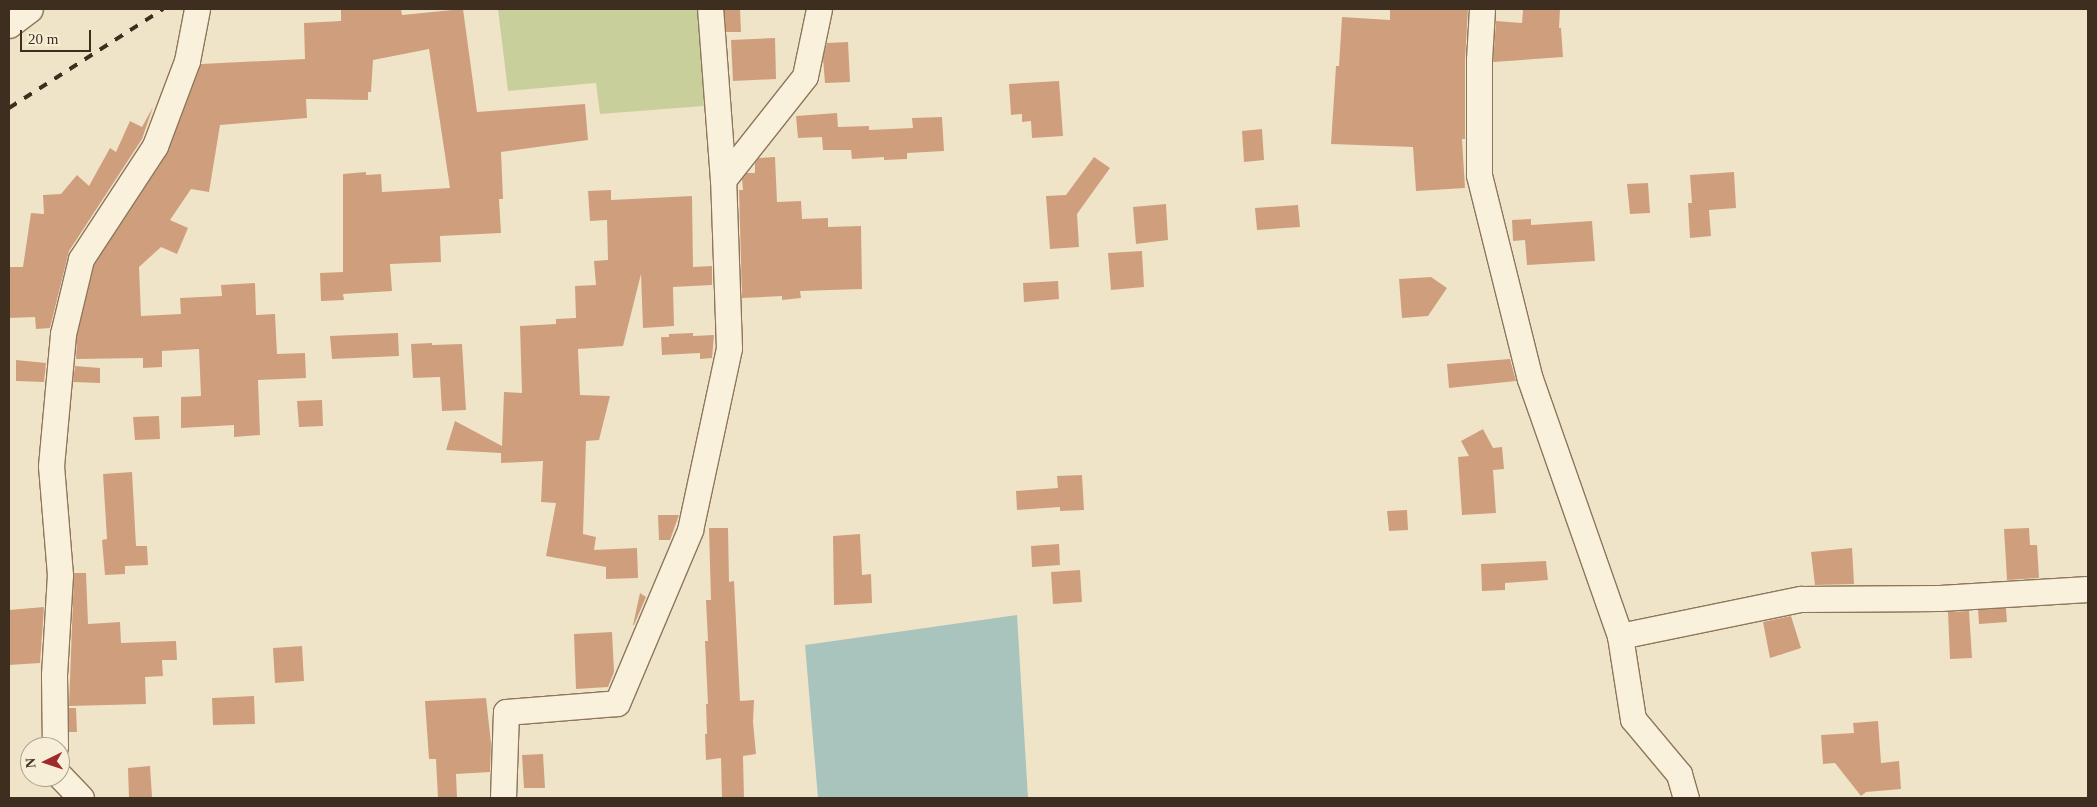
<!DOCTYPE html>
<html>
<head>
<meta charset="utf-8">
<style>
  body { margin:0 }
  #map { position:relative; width:2097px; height:807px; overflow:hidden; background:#f0e4c8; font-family:"Times New Roman",serif }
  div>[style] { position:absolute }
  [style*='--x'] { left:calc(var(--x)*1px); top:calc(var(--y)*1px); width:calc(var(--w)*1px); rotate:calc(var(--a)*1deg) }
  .green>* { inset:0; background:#c9cf9b }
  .water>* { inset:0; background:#a9c4bc }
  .building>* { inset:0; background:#cf9f7d }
  .roads { filter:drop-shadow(1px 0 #8d765c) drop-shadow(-1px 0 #8d765c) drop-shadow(0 1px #8d765c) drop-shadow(0 -1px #8d765c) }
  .minor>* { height:25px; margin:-12.5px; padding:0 12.5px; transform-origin:12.5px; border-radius:12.5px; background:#faf1dc }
  .rail>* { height:4px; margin-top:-2px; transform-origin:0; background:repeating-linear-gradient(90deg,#3d2e20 0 9px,transparent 0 18px) }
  span { translate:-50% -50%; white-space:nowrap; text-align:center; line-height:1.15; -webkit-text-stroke:4.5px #f7eed8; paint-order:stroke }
  .frame { position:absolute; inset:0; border:10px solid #3d2e20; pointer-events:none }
  .north { position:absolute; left:20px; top:737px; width:50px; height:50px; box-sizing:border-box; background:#f7eed8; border:1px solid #ada18e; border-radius:50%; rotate:266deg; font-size:14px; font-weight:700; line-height:20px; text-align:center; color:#3d2e20 }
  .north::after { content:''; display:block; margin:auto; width:18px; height:22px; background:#9e2a2b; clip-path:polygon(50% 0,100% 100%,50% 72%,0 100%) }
  .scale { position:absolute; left:20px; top:30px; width:71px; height:22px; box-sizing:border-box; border:2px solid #3d2e20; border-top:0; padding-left:6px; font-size:15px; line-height:18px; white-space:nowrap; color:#3d2e20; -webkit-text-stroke:4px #f7eed8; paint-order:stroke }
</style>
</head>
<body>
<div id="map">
  <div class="green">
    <div style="clip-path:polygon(498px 9px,701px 9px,704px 106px,600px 114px,596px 83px,508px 91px)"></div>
  </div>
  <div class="water">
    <div style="clip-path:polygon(1017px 615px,1028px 798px,818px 798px,805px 645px)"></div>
  </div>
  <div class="building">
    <div style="clip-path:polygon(341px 9px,401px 9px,402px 15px,463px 9px,477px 112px,585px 104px,588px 140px,501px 152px,503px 199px,499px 199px,501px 233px,440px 236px,441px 262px,390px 264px,392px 291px,343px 294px,344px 300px,321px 301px,320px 273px,343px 272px,343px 174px,366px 172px,366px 175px,381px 174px,382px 192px,450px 188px,429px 49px,373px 60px,371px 92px,368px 92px,368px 100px,306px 99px,307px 118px,220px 125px,209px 192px,191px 189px,170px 220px,188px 228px,177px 254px,161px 247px,139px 267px,141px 316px,181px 314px,180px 298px,222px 296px,221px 285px,255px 283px,256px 315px,275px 314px,277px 354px,305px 353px,306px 378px,258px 380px,260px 435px,234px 437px,234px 425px,181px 428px,181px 397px,201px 396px,199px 349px,162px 351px,162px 367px,143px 368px,143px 358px,76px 359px,77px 336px,94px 265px,167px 154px,201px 64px,305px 59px,304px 23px,341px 21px)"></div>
    <div style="clip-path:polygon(724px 9px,740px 9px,741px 32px,726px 32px)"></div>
    <div style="clip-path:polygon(1390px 9px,1468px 9px,1465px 60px,1465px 139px,1462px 139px,1465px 188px,1416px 191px,1413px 147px,1331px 144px,1336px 66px,1339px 66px,1342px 17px,1390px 20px)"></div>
    <div style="clip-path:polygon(1523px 9px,1560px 9px,1559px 28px,1561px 28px,1563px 57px,1493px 62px,1496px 21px,1522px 23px)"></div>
    <div style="clip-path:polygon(775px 38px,776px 79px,733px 81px,731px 40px)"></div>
    <div style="clip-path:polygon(848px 42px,850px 82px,825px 83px,823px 58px,827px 43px)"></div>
    <div style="clip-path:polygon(1059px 81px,1063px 136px,1032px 138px,1031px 121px,1022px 122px,1022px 114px,1011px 115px,1009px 84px)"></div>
    <div style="clip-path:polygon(153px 107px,142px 139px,69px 251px,50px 328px,36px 329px,35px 317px,9px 318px,9px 267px,23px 267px,31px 213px,44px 214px,43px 195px,61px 194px,77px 175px,89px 186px,110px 148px,116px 152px,130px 121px,142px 127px)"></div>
    <div style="clip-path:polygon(837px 113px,838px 127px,869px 126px,869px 130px,913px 128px,912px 118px,942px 117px,944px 151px,907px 153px,907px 159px,884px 160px,884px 157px,852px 159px,851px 150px,823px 150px,822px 137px,798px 138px,796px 116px)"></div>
    <div style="clip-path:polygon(1262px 129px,1264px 160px,1244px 162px,1242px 131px)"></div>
    <div style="clip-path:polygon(775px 157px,777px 202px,801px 201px,802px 219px,828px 218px,828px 227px,861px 226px,862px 289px,800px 291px,801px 298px,782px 300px,782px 296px,742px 298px,739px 190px,743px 190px,742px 179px,747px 173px,755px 173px,755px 163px,759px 158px)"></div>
    <div style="clip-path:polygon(1094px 157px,1110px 168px,1077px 214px,1079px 247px,1050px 249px,1046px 196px,1066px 195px)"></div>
    <div style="clip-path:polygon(1734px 172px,1736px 208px,1709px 210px,1711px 236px,1690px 238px,1688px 203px,1692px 203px,1690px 175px)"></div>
    <div style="clip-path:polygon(1648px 183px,1650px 213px,1630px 214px,1627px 184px)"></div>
    <div style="clip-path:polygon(611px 190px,611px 200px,692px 196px,693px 267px,712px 266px,712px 285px,673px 287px,674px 326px,643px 328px,641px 274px,623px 346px,578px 349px,580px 395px,610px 396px,599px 440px,586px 441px,583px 534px,596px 537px,594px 550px,637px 548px,638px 578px,606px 579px,606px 567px,546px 556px,556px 503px,541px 502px,543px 461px,501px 463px,501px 453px,446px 450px,455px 421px,502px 446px,504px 392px,522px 393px,520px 326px,556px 324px,556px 319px,576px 318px,575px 286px,596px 285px,594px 261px,608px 260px,607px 220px,590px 221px,588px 191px)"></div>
    <div style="clip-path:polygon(1166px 204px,1168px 240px,1136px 244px,1133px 207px)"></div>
    <div style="clip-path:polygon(1298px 205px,1300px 227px,1257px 230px,1255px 208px)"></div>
    <div style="clip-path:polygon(1531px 219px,1531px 225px,1592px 221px,1595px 261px,1527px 265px,1525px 240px,1513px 241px,1512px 220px)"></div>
    <div style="clip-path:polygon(1142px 251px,1144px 287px,1111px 290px,1108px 253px)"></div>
    <div style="clip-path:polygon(1431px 277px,1447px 288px,1428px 316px,1402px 318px,1399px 279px)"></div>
    <div style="clip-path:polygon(1058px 281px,1059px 299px,1024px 302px,1023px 283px)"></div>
    <div style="clip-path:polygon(398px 333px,399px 356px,332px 359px,330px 336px)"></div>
    <div style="clip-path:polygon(693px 333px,693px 336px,714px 335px,712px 358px,700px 359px,700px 353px,662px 355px,661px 337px,669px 337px,669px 334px)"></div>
    <div style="clip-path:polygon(432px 343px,432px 345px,462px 344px,466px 410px,442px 411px,440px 377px,413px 378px,411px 344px)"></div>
    <div style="clip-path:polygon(1510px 359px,1516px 381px,1449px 388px,1447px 364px)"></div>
    <div style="clip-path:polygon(16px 360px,46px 363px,44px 382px,16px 381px)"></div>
    <div style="clip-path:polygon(75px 366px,100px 368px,100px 383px,73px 382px)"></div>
    <div style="clip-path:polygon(322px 400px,323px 426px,299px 427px,297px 401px)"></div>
    <div style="clip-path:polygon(159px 416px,160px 439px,135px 440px,133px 417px)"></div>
    <div style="clip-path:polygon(1483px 429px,1493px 448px,1502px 447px,1504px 469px,1493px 470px,1496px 513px,1462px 515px,1458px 457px,1469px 456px,1461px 441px)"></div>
    <div style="clip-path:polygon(132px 472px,136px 546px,147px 546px,148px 565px,125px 566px,125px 574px,105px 575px,102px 540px,107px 539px,103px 474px)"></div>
    <div style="clip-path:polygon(1082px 475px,1084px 510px,1060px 511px,1060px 507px,1017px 510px,1016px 491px,1058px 488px,1057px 476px)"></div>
    <div style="clip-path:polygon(1407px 510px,1408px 530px,1389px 531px,1387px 511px)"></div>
    <div style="clip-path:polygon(658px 515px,679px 515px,670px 540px,659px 540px)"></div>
    <div style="clip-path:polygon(709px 528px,728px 528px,729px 582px,734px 581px,740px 701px,754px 700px,753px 722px,756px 754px,743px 756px,744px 798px,722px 798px,721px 758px,706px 760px,705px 734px,707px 734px,706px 704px,708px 704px,705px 641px,708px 641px,706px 600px,711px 600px)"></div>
    <div style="clip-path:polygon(2029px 528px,2030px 545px,2037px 545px,2039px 578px,2007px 580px,2004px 529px)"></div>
    <div style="clip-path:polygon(860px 534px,862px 575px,871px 574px,872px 603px,834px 605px,833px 536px)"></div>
    <div style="clip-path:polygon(1059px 544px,1060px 565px,1032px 567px,1031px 546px)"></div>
    <div style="clip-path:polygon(1852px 548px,1854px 584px,1815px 585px,1811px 552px)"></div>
    <div style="clip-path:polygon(1546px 561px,1548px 580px,1505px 583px,1505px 590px,1482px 591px,1481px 564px)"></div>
    <div style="clip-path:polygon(1080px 570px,1082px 602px,1053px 604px,1051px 572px)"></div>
    <div style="clip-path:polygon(74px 573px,86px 573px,88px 624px,120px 622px,121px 643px,176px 641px,177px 660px,162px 660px,163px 676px,145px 677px,146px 704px,69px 706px)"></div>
    <div style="clip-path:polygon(640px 593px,646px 597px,634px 625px,633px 625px)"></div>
    <div style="clip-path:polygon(44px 607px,40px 663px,9px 665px,9px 610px)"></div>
    <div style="clip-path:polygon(2006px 608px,2007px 622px,1979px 624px,1978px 610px)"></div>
    <div style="clip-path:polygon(1969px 611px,1972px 658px,1950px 659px,1948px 612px)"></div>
    <div style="clip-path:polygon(1791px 616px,1801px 648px,1770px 658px,1763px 622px)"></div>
    <div style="clip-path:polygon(612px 632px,614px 672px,608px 687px,576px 689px,574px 634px)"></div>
    <div style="clip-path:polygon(302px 646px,304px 681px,275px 683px,273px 648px)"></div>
    <div style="clip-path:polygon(254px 696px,255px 724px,213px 725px,212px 698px)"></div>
    <div style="clip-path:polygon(486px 698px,491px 743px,490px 772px,456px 774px,457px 798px,438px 798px,436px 759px,429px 759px,425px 701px)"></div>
    <div style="clip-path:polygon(69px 708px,76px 708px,77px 732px,69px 732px)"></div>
    <div style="clip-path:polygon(1878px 721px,1881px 763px,1899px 761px,1901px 789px,1866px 792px,1861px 796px,1835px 763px,1823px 764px,1821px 735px,1854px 733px,1853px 723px)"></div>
    <div style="clip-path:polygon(543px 754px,545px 788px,524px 788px,522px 755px)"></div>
    <div style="clip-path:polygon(150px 766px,152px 797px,129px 798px,128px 768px)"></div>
  </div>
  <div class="roads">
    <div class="minor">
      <div style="--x:1482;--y:9;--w:51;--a:93.4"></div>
      <div style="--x:1479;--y:60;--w:115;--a:90"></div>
      <div style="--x:1479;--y:175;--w:210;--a:76"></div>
      <div style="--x:1530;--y:379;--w:272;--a:70.7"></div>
      <div style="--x:1620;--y:636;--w:84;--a:81.1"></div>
      <div style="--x:1633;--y:719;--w:72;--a:50.1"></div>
      <div style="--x:1679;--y:774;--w:25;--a:74"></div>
      <div style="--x:9;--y:25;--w:26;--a:-37"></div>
      <div style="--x:723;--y:180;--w:132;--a:-51.7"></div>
      <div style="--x:805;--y:76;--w:68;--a:-78.2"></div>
      <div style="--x:1620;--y:636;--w:185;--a:-11.6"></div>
      <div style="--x:1801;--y:599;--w:139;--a:-0.4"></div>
      <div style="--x:1940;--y:598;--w:148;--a:-3.5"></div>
      <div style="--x:55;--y:747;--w:72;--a:-90.8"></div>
      <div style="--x:54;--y:675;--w:100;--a:-86.6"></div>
      <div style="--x:60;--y:575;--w:109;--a:-94.7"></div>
      <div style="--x:51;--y:466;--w:133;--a:-84.8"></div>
      <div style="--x:63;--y:334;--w:77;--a:-76.5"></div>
      <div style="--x:81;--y:259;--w:135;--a:-56.8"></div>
      <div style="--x:155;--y:146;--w:91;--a:-69.4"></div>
      <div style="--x:187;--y:61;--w:53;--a:-79.1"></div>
      <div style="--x:60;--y:776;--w:30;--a:46"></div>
      <div style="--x:503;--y:798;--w:86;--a:-88"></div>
      <div style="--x:506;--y:712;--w:111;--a:-4.6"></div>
      <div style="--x:617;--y:703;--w:188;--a:-67.1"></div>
      <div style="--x:690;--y:530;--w:186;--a:-77.9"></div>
      <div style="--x:729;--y:348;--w:168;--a:-92"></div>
      <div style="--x:723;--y:180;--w:171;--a:-94.3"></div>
    </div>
  </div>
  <div class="rail">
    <div style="--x:9;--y:108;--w:183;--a:-32.7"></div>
  </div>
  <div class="frame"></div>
  <div class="north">N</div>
  <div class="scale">20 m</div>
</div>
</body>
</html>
